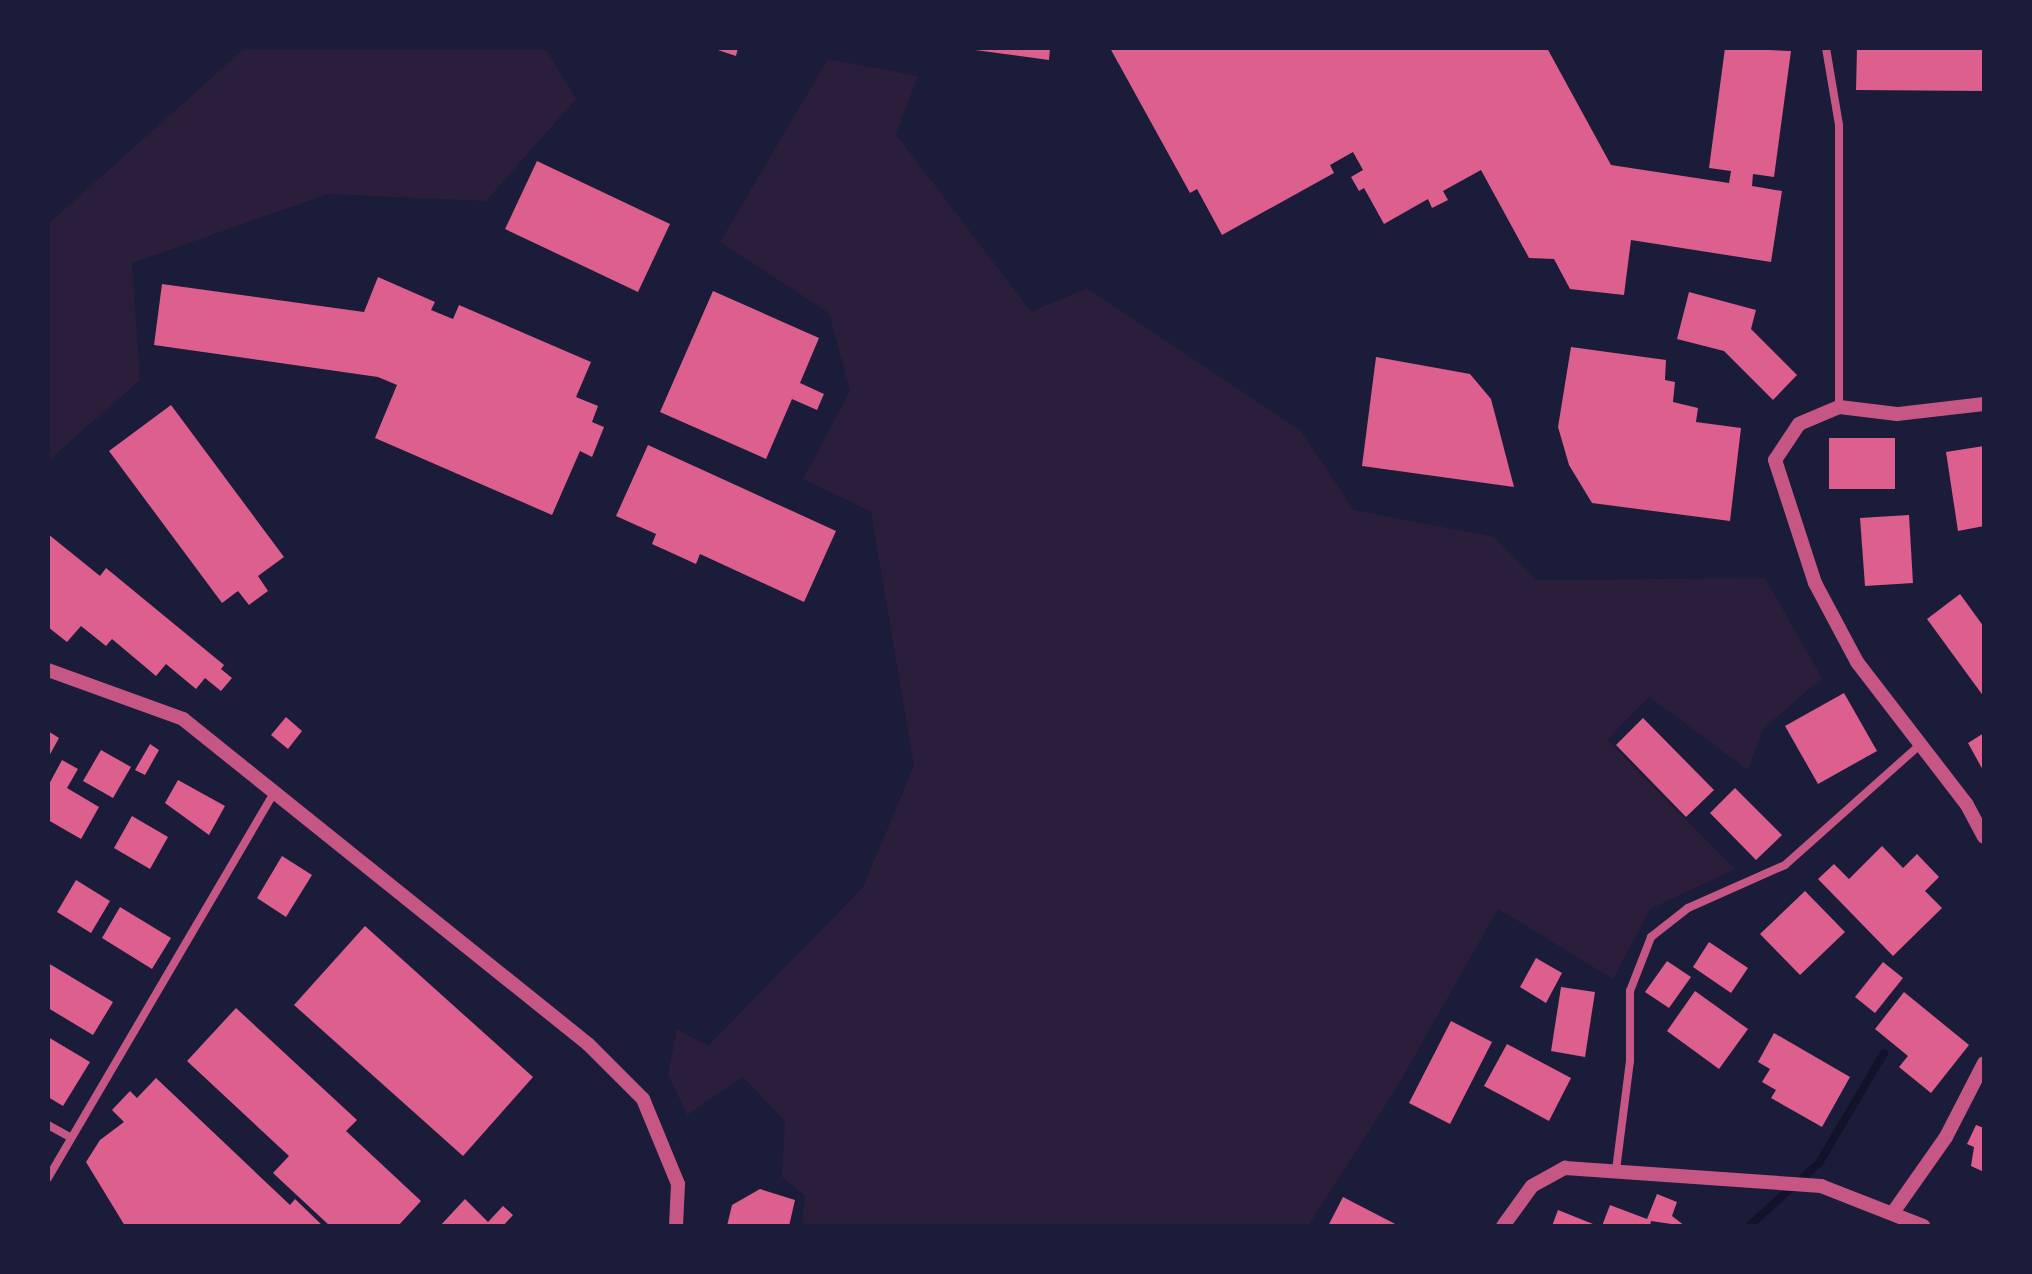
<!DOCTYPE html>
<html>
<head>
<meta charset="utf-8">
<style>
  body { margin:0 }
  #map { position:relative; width:2032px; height:1274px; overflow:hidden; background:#1b1b3a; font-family:"Asap Condensed",sans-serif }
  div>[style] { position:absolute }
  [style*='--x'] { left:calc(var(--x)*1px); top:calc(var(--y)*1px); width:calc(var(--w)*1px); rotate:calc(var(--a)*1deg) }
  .green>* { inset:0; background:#2a1e3b }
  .stream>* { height:8px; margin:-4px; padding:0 4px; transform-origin:4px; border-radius:4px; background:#12122b }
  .building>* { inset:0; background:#dd5f8e }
  .minor>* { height:8px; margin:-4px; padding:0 4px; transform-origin:4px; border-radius:4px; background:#c65784 }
  .tertiary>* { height:14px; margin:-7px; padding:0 7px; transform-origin:7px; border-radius:7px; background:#c65784 }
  span { translate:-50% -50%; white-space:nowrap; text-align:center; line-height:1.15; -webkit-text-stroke:6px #1b1b3a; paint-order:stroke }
  .frame { position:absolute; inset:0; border:50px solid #1b1b3a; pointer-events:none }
</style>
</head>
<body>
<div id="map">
  <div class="green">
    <div style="clip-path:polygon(245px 48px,545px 48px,576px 99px,486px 201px,328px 194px,132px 263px,140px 380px,48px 461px,48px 224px)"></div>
    <div style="clip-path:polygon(828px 59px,918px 76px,896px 134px,1031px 312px,1087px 288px,1300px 430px,1354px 510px,1494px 537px,1536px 580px,1765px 578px,1822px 678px,1763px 729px,1748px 770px,1649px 697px,1607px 740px,1735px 869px,1650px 909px,1613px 979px,1498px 909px,1397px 1087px,1308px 1226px,802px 1226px,805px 1196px,782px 1177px,785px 1121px,743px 1077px,687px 1115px,668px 1074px,677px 1029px,708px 1046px,863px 887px,914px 766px,871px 512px,803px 479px,850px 391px,829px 313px,720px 242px)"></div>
  </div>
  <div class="stream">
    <div style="--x:1749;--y:1226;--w:94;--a:-42"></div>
    <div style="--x:1819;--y:1163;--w:128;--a:-59.4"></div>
  </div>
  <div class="building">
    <div style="clip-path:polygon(712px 48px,738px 48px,736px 56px)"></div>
    <div style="clip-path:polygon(960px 48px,1050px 48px,1049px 60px)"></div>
    <div style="clip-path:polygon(1110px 48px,1547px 48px,1611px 165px,1729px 183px,1731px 171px,1709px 168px,1725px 48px,1791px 51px,1774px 177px,1753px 174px,1752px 186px,1782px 191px,1771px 262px,1631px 240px,1624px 295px,1570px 289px,1554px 259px,1529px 258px,1481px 170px,1443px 191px,1448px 200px,1432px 208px,1428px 199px,1384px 224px,1364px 188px,1359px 191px,1351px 177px,1363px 170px,1353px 152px,1330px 165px,1334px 173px,1222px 235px,1197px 189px,1190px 193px)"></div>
    <div style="clip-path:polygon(1857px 48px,1984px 48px,1984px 91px,1856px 90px)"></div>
    <div style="clip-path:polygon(537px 161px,670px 224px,638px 292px,505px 229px)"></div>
    <div style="clip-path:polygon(378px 277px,435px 302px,431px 310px,453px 319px,459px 305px,591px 362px,576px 397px,598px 406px,592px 422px,604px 427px,592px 457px,580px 451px,552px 515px,375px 438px,397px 385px,378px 377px,154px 345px,162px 284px,364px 312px)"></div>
    <div style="clip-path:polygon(713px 291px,819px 338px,800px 383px,824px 394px,817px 410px,792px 399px,766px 459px,660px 412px)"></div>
    <div style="clip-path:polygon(1689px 292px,1756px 310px,1751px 329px,1797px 375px,1773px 400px,1724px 351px,1677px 339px)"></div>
    <div style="clip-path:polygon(1571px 347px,1666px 360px,1665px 380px,1675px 382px,1673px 402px,1698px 408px,1696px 422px,1741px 428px,1730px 521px,1592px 503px,1569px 465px,1558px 427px)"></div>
    <div style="clip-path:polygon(1376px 357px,1470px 374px,1491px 399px,1514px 487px,1362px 466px)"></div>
    <div style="clip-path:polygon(171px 405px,284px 557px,258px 576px,268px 591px,249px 605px,238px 591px,222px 603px,109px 451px)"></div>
    <div style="clip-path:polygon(1829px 438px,1895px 438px,1895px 489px,1829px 489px)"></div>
    <div style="clip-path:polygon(648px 445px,836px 531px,804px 602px,700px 554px,696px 564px,652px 544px,656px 534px,616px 516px)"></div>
    <div style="clip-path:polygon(1984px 446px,1984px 526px,1958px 531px,1946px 452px)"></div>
    <div style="clip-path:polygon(1909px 515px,1913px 583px,1865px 586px,1860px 518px)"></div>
    <div style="clip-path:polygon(48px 534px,100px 576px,106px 568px,224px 665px,221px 669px,232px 678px,221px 691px,205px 678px,196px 689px,166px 664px,156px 676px,112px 639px,106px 646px,81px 626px,67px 642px,48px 627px)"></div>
    <div style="clip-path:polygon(1960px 594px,1984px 627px,1984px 697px,1927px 619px)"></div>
    <div style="clip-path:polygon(1844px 693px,1877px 751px,1818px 784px,1785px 726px)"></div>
    <div style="clip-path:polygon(286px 717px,302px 731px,288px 749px,271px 735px)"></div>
    <div style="clip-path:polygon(1643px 718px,1714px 790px,1686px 817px,1616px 745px)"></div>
    <div style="clip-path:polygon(48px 731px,59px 738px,48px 758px)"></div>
    <div style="clip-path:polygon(1984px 733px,1984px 772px,1968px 743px)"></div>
    <div style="clip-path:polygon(150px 744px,159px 750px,145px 775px,135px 770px)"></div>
    <div style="clip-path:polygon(101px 750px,131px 767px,113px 798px,83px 781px)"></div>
    <div style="clip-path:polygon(62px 760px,78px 769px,67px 788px,99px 807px,81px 839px,48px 820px,48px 786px)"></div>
    <div style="clip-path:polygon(178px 780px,225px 806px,209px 835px,165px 803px)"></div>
    <div style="clip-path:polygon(1735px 788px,1782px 835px,1756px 860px,1710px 813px)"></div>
    <div style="clip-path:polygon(132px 816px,168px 837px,150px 869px,114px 848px)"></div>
    <div style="clip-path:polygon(1882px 846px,1903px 868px,1917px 854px,1939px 877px,1925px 891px,1942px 908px,1893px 956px,1818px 879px,1834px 864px,1849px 879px)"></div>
    <div style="clip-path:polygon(282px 856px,312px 875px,286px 917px,257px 898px)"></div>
    <div style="clip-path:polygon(76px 880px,110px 901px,91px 933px,57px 912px)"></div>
    <div style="clip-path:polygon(1805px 891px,1845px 932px,1800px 975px,1760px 934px)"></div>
    <div style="clip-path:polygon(120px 907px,171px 938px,152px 969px,102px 938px)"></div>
    <div style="clip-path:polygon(365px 926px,533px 1077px,463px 1156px,294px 1005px)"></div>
    <div style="clip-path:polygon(1709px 942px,1748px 968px,1731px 993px,1693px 967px)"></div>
    <div style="clip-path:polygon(1536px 958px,1562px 973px,1546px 1003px,1520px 987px)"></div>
    <div style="clip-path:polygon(1667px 961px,1691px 977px,1669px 1008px,1645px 992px)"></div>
    <div style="clip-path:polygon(1883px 962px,1903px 978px,1875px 1013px,1855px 997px)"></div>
    <div style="clip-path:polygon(48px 963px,113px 1002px,93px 1035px,48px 1008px)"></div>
    <div style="clip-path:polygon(1561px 987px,1595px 992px,1585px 1057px,1551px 1051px)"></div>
    <div style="clip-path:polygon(1695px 991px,1748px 1029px,1719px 1069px,1667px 1031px)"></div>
    <div style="clip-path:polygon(1904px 992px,1969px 1045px,1931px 1093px,1899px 1067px,1908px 1056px,1875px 1029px)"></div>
    <div style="clip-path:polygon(236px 1008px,357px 1120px,346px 1131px,421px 1201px,398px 1226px,330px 1226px,273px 1173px,289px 1156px,187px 1061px)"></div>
    <div style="clip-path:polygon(1451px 1021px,1492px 1042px,1450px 1124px,1409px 1103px)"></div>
    <div style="clip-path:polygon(1774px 1033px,1850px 1077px,1822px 1127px,1771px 1098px,1776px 1090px,1762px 1082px,1770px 1069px,1758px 1062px)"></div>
    <div style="clip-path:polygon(48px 1037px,90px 1062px,63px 1106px,48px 1097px)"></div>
    <div style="clip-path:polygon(1507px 1044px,1571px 1078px,1549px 1121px,1484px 1086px)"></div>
    <div style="clip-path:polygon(156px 1078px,290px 1205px,295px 1199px,323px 1226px,125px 1226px,86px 1162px,100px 1140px,124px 1122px,112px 1110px,130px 1091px,137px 1098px)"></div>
    <div style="clip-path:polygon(1976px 1125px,1984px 1128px,1984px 1172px,1971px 1166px,1974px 1147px,1967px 1144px)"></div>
    <div style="clip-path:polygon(760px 1189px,795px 1200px,789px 1226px,727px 1226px,732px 1205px)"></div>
    <div style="clip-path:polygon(1657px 1194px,1677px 1202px,1672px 1216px,1685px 1226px,1651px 1221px,1650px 1226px,1602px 1226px,1610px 1205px,1647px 1219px)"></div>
    <div style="clip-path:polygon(1343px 1197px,1399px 1226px,1328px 1226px)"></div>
    <div style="clip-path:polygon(465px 1199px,488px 1222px,503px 1206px,513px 1215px,503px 1226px,440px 1226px)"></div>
    <div style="clip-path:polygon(1558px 1210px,1598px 1226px,1552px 1226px)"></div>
  </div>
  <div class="minor">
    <div style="--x:1826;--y:48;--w:78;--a:80.4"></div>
    <div style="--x:1839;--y:125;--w:282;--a:90"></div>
    <div style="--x:48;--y:1125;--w:26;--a:29"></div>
    <div style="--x:1616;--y:1170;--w:110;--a:-82.7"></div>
    <div style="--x:1630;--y:1061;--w:70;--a:-90"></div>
    <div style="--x:1630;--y:991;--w:58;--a:-68.7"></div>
    <div style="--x:1651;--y:937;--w:47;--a:-38.1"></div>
    <div style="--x:1688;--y:908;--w:106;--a:-23.9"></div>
    <div style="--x:1785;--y:865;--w:182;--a:-41.7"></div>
    <div style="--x:48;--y:1178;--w:449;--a:-59.6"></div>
  </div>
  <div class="tertiary">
    <div style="--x:1984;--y:404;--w:88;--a:173.4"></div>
    <div style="--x:1897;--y:414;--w:58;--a:-173.1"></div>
    <div style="--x:1839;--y:407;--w:43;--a:157"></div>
    <div style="--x:1799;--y:424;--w:43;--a:123.7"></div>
    <div style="--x:1775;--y:460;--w:129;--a:72"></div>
    <div style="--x:1815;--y:583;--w:89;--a:62"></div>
    <div style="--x:1857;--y:662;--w:180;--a:52.4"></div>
    <div style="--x:1967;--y:805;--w:36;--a:62"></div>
    <div style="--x:48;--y:670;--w:144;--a:19.9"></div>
    <div style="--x:183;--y:719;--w:519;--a:38.75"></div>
    <div style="--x:588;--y:1044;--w:78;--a:45"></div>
    <div style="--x:643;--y:1099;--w:92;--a:67.6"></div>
    <div style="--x:678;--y:1184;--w:42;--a:92.7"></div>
    <div style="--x:1894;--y:1211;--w:90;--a:-54.9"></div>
    <div style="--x:1946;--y:1137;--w:83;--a:-62.8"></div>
    <div style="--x:1503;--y:1226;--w:49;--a:-54.1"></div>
    <div style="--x:1532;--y:1186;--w:38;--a:-29"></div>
    <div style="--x:1565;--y:1168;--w:257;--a:4"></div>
    <div style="--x:1821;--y:1186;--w:110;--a:21.4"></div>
  </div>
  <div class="frame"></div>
</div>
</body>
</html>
